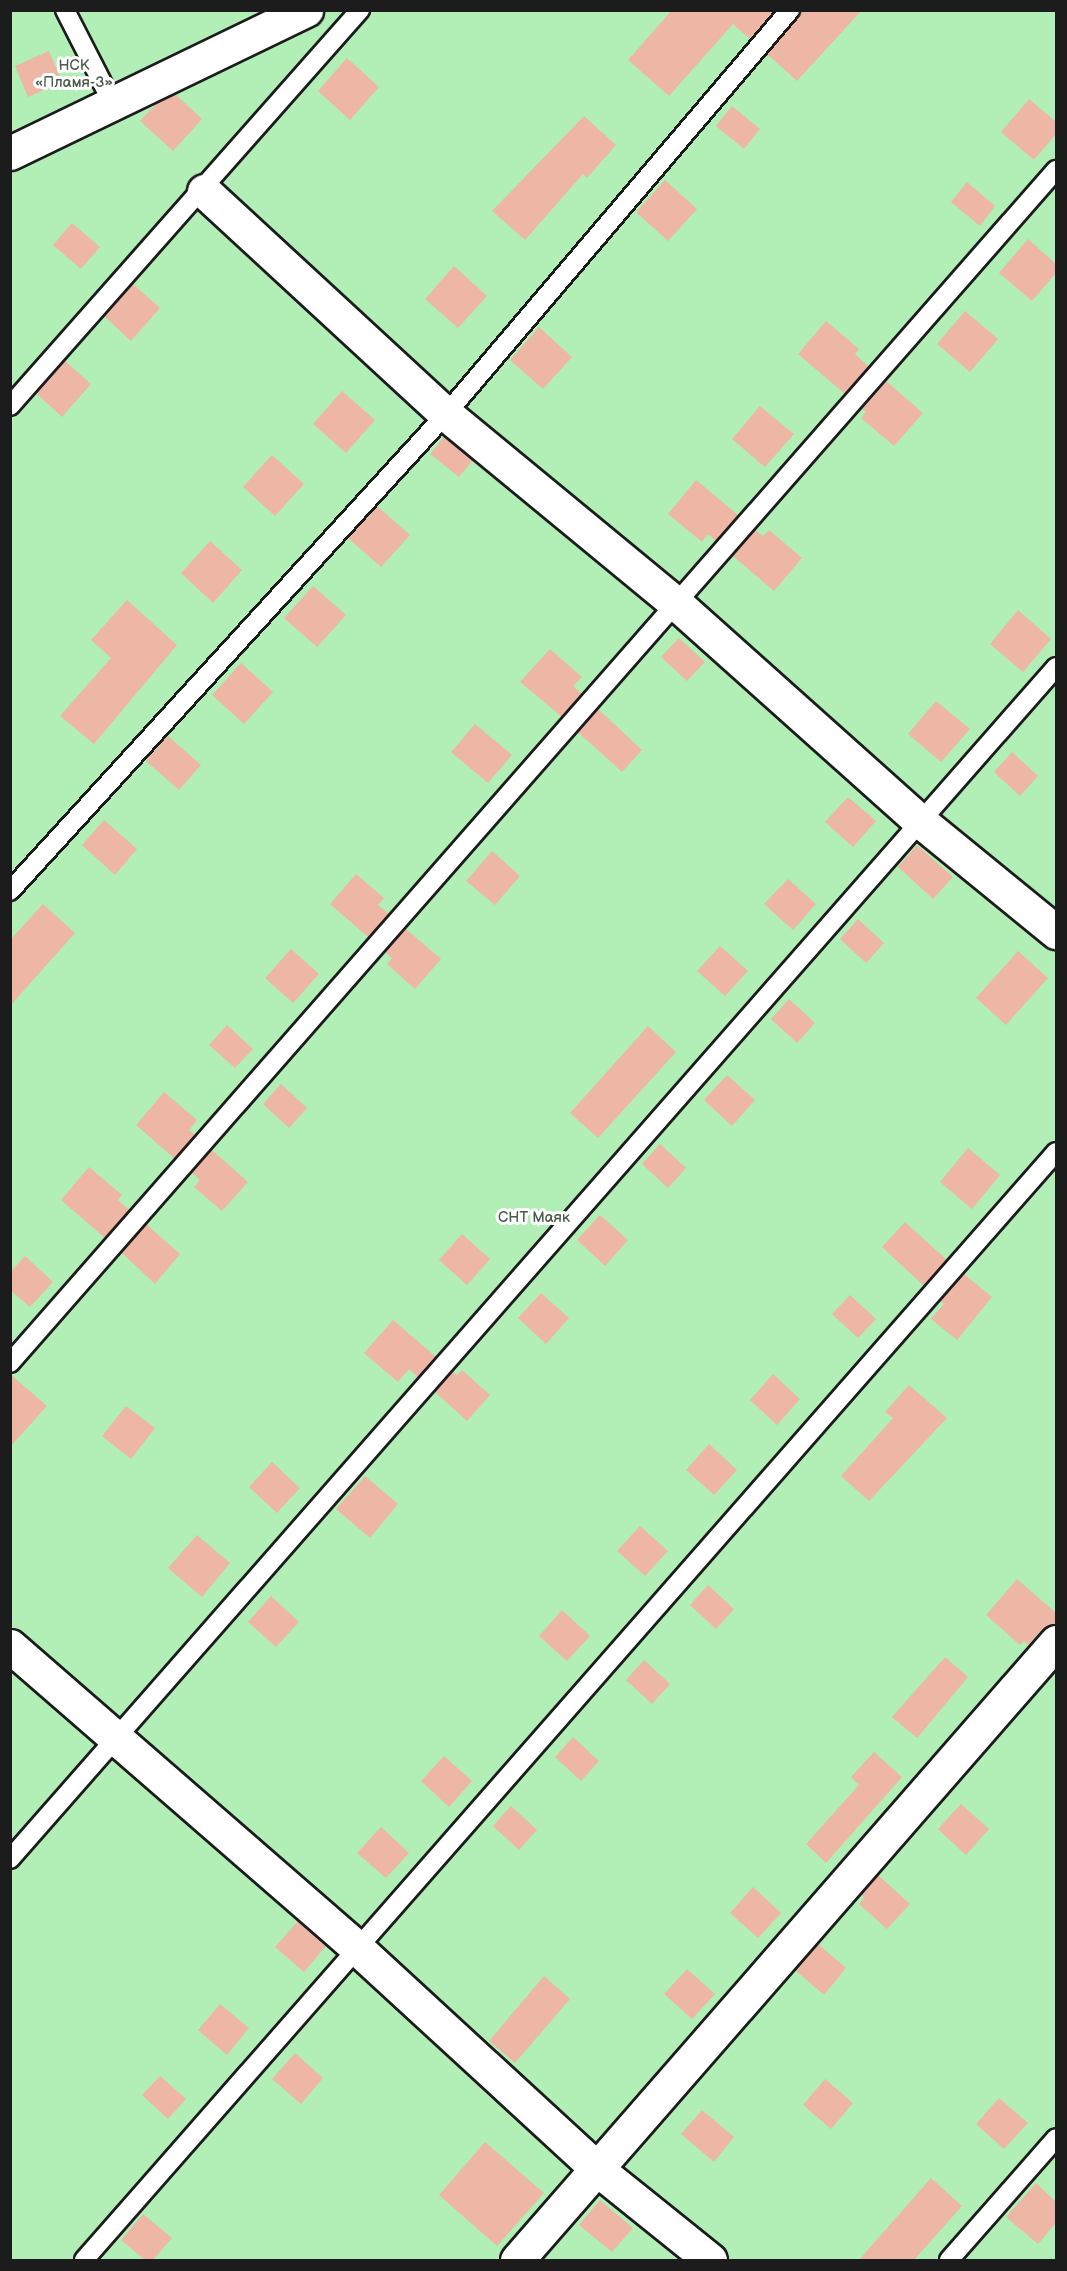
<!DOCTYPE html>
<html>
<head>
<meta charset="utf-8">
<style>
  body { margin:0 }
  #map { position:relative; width:1067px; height:2271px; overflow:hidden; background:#fff; font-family:"Balsamiq Sans",sans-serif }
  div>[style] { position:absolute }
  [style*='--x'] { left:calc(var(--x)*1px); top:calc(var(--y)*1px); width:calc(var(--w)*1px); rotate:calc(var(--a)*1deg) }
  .green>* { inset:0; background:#b1efb6 }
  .building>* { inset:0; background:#eeb6a4 }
  .roads { filter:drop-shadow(2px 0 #1c1c1c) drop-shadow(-2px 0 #1c1c1c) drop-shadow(0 2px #1c1c1c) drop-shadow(0 -2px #1c1c1c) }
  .service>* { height:18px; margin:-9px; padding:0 9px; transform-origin:9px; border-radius:9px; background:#fff }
  .minor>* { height:33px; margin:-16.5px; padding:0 16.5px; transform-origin:16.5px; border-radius:16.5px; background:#fff }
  span { translate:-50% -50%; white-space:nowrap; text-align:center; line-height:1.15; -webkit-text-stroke:6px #fff; paint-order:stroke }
  .park-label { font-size:15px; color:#495b4a }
  .frame { position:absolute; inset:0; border:12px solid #1c1c1c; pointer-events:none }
</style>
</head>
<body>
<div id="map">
  <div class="green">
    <div style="clip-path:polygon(11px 11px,1056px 11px,1056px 2260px,11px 2260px)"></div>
  </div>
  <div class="building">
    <div style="clip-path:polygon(672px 10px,775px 10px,750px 39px,733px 24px,669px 96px,628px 60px)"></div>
    <div style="clip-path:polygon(801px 10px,862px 10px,797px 81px,767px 54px)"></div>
    <div style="clip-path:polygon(49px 51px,62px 82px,28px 97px,15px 66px)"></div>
    <div style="clip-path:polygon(347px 58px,379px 87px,350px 120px,318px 91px)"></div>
    <div style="clip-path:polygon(175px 94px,202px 119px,173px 151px,140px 121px,158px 102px)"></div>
    <div style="clip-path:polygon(1029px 99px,1056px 122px,1056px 134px,1034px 160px,1001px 132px)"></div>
    <div style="clip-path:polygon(732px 106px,760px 129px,744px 149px,716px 126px)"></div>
    <div style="clip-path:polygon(584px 116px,616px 145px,587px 178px,583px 174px,525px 240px,492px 211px)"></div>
    <div style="clip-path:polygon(665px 180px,697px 209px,668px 241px,636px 212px)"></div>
    <div style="clip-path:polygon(967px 182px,995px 206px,980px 226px,951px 202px)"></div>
    <div style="clip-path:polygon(72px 223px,100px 247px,81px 269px,53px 245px)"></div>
    <div style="clip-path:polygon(1028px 239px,1056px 264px,1056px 273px,1032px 301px,999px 273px)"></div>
    <div style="clip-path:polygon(454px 266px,487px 296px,458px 328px,425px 299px)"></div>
    <div style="clip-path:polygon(133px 284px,160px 308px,131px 341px,104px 316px)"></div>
    <div style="clip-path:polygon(965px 311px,998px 339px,970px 372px,937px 344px)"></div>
    <div style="clip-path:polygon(826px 321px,859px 349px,855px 354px,869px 367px,845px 394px,798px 354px)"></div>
    <div style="clip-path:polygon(539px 327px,572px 357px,543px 389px,510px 360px)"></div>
    <div style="clip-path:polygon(65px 361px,91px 384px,62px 417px,36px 393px)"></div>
    <div style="clip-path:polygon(886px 381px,923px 413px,894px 446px,861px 418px,866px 412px,862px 409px)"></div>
    <div style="clip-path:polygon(342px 391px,375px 420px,346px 453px,313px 424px)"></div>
    <div style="clip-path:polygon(760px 406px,794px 434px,765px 467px,732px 439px)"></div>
    <div style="clip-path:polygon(444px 437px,473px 460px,459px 477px,430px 454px)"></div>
    <div style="clip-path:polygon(272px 455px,304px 484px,275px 516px,243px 487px)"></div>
    <div style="clip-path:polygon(696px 480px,738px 515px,716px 541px,708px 534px,702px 542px,668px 514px)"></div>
    <div style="clip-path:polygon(377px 506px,410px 535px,381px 567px,348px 538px)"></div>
    <div style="clip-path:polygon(755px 530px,763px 536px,769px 530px,802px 558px,774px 591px,733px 556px)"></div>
    <div style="clip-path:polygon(210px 541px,242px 570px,213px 603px,181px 573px)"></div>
    <div style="clip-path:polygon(313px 586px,346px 615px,317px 647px,284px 618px)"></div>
    <div style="clip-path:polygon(127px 600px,177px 645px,94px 744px,60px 716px,111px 658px,91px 640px)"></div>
    <div style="clip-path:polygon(1018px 610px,1051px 639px,1023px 672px,990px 644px)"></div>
    <div style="clip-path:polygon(679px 638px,705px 662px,687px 681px,661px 657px)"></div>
    <div style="clip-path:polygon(550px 649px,582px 677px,573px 686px,582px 694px,562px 717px,520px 682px)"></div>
    <div style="clip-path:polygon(241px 663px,273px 692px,244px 724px,212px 695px)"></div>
    <div style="clip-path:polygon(936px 701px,970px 729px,941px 762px,908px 734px)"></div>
    <div style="clip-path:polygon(598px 709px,642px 750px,622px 772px,578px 732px)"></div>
    <div style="clip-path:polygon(475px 724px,512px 755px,488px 783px,451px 752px)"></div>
    <div style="clip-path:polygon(168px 736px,201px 765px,179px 790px,146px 761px)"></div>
    <div style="clip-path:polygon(1012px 752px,1038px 776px,1020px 796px,994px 772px)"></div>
    <div style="clip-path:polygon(848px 797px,876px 821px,853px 847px,825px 822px)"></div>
    <div style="clip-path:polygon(104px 820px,137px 849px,115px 875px,82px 845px)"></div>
    <div style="clip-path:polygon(917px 845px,953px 877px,933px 899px,898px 867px)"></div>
    <div style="clip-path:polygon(492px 851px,520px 876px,495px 905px,466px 881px)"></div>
    <div style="clip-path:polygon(356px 874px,384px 898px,378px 905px,389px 914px,368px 937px,330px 904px)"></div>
    <div style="clip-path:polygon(788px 879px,816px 904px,793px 930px,764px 904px)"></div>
    <div style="clip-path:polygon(43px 904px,75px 933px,10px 1006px,10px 940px)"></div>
    <div style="clip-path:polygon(858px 919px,884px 943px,866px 963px,840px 939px)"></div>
    <div style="clip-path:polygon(406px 929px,441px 959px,415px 989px,387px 964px,392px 958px,385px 952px)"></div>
    <div style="clip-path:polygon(720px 946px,748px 971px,725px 996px,697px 971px)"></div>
    <div style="clip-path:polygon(291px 949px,319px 974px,293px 1003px,265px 978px)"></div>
    <div style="clip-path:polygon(1018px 951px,1048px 978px,1006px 1025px,976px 998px)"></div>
    <div style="clip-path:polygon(789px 999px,815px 1023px,797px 1043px,771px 1019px)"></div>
    <div style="clip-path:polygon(227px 1025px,253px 1049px,235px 1068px,209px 1045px)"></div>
    <div style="clip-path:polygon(648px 1026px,676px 1052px,598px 1138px,570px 1113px)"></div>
    <div style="clip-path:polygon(727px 1075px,755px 1100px,732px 1126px,704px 1100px)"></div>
    <div style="clip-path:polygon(281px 1084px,307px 1108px,289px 1128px,263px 1104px)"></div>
    <div style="clip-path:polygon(164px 1092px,197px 1120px,189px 1130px,195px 1135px,174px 1158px,136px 1125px)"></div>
    <div style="clip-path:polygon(660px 1144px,686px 1168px,668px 1188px,642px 1164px)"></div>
    <div style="clip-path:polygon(968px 1148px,1000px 1175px,972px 1209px,940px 1182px)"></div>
    <div style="clip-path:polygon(212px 1150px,248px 1182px,222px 1211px,194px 1187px,200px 1180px,192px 1173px)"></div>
    <div style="clip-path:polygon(89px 1167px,122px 1195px,118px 1200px,129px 1210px,105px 1238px,61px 1200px)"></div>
    <div style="clip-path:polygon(600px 1215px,628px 1240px,605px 1266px,577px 1240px)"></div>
    <div style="clip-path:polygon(905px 1222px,947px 1260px,924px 1286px,882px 1247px)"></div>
    <div style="clip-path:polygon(146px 1224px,180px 1254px,155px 1284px,122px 1253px)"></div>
    <div style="clip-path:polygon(462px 1234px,490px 1259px,467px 1285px,439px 1260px)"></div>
    <div style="clip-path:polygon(25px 1256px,53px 1282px,30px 1307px,10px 1290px,10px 1272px)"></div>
    <div style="clip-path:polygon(964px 1274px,992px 1297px,957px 1340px,931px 1319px,944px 1304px,940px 1301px)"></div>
    <div style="clip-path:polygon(541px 1293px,569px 1318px,546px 1344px,518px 1318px)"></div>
    <div style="clip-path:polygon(850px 1295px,876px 1319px,858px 1338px,832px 1314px)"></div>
    <div style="clip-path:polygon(393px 1320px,436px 1357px,418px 1377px,409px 1369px,398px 1382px,364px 1353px)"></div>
    <div style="clip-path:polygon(462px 1370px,490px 1395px,467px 1421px,435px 1392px,453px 1372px,457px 1375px)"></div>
    <div style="clip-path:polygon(10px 1374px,47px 1406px,10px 1447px)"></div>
    <div style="clip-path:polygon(773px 1374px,800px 1399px,777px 1425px,750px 1400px)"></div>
    <div style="clip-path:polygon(909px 1385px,947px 1418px,869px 1501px,841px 1476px,893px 1418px,885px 1412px)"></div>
    <div style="clip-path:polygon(126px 1406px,155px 1428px,131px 1459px,102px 1436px)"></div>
    <div style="clip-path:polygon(709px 1444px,737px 1470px,714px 1495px,686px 1470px)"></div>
    <div style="clip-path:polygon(272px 1462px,300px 1488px,277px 1513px,249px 1487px)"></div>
    <div style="clip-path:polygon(365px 1476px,398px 1504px,370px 1538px,336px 1509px)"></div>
    <div style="clip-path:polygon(640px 1526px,668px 1551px,645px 1576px,617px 1551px)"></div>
    <div style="clip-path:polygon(197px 1535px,230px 1563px,202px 1597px,168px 1568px)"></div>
    <div style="clip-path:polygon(1017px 1579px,1056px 1613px,1056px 1624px,1042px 1629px,1028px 1645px,1024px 1641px,1020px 1645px,986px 1615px)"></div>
    <div style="clip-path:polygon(708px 1585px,734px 1609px,716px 1629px,690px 1605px)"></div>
    <div style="clip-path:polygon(271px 1596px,299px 1622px,276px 1647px,248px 1622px)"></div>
    <div style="clip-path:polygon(562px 1610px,590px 1636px,567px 1661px,539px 1636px)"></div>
    <div style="clip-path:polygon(945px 1657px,968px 1677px,917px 1738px,892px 1717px)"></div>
    <div style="clip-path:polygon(644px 1660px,670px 1684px,652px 1704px,626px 1680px)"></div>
    <div style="clip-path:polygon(573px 1737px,599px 1761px,581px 1781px,555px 1757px)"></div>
    <div style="clip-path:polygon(874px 1752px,902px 1777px,826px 1863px,806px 1844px,859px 1785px,851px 1777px)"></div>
    <div style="clip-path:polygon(444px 1756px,472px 1781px,449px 1807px,421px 1781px)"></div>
    <div style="clip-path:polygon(961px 1804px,989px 1829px,966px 1855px,938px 1829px)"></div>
    <div style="clip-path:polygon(511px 1806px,537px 1830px,519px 1850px,493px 1826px)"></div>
    <div style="clip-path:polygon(381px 1827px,409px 1853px,386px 1878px,357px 1853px)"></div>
    <div style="clip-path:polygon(878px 1875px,910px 1904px,887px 1929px,859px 1904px,864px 1898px,861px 1894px)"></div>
    <div style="clip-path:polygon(753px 1887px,781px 1913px,758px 1938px,730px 1913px)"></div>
    <div style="clip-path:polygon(298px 1921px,326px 1946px,304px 1972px,275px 1947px)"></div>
    <div style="clip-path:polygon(818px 1944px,846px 1968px,824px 1995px,795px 1970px)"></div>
    <div style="clip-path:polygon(687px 1969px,715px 1994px,692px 2019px,664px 1994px)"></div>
    <div style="clip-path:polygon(544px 1976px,570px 1999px,515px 2063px,489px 2041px)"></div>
    <div style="clip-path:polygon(220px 2004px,249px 2028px,227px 2055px,198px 2030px)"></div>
    <div style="clip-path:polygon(295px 2053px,323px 2078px,301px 2104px,272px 2079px)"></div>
    <div style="clip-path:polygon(160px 2076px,186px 2099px,168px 2119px,142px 2095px)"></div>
    <div style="clip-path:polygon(825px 2079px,853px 2103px,831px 2129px,803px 2105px)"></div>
    <div style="clip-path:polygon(999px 2098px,1028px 2123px,1004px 2149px,976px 2124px)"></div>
    <div style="clip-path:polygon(702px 2110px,734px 2137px,714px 2162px,681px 2134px)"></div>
    <div style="clip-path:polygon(485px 2142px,544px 2193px,497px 2246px,439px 2195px)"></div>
    <div style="clip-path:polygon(931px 2178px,962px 2206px,914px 2260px,859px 2260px)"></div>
    <div style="clip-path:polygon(1036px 2183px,1056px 2202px,1056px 2223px,1038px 2244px,1006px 2217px)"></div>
    <div style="clip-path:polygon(600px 2200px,633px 2228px,612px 2252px,579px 2225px)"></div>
    <div style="clip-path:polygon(143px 2214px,172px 2238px,153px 2260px,145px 2260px,121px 2240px)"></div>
  </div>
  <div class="roads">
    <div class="service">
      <div style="--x:65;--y:10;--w:106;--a:62.9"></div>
      <div style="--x:10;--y:406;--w:529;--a:-48.53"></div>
      <div style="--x:10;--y:891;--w:646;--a:-47.57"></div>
      <div style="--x:446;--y:414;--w:531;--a:-49.59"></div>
      <div style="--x:10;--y:1363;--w:1587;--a:-48.76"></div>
      <div style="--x:10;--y:1859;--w:1586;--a:-48.73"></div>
      <div style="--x:84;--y:2260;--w:1474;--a:-48.74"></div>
      <div style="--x:949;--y:2260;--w:162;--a:-48.7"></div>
    </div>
    <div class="minor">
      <div style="--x:10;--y:153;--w:329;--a:-25.8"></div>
      <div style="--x:204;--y:191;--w:329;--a:42.7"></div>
      <div style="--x:446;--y:414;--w:301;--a:39.5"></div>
      <div style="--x:678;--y:605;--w:324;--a:41.8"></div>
      <div style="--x:920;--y:821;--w:176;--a:39.2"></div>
      <div style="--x:10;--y:1646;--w:461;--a:41"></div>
      <div style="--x:358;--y:1949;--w:325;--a:42.6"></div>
      <div style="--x:597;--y:2169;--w:145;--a:38.8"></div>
      <div style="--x:517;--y:2260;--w:820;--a:-48.91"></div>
    </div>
  </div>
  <div class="park-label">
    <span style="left:74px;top:74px">НСК<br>«Пламя-3»</span>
    <span style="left:534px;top:1218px">СНТ Маяк</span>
  </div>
  <div class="frame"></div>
</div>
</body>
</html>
